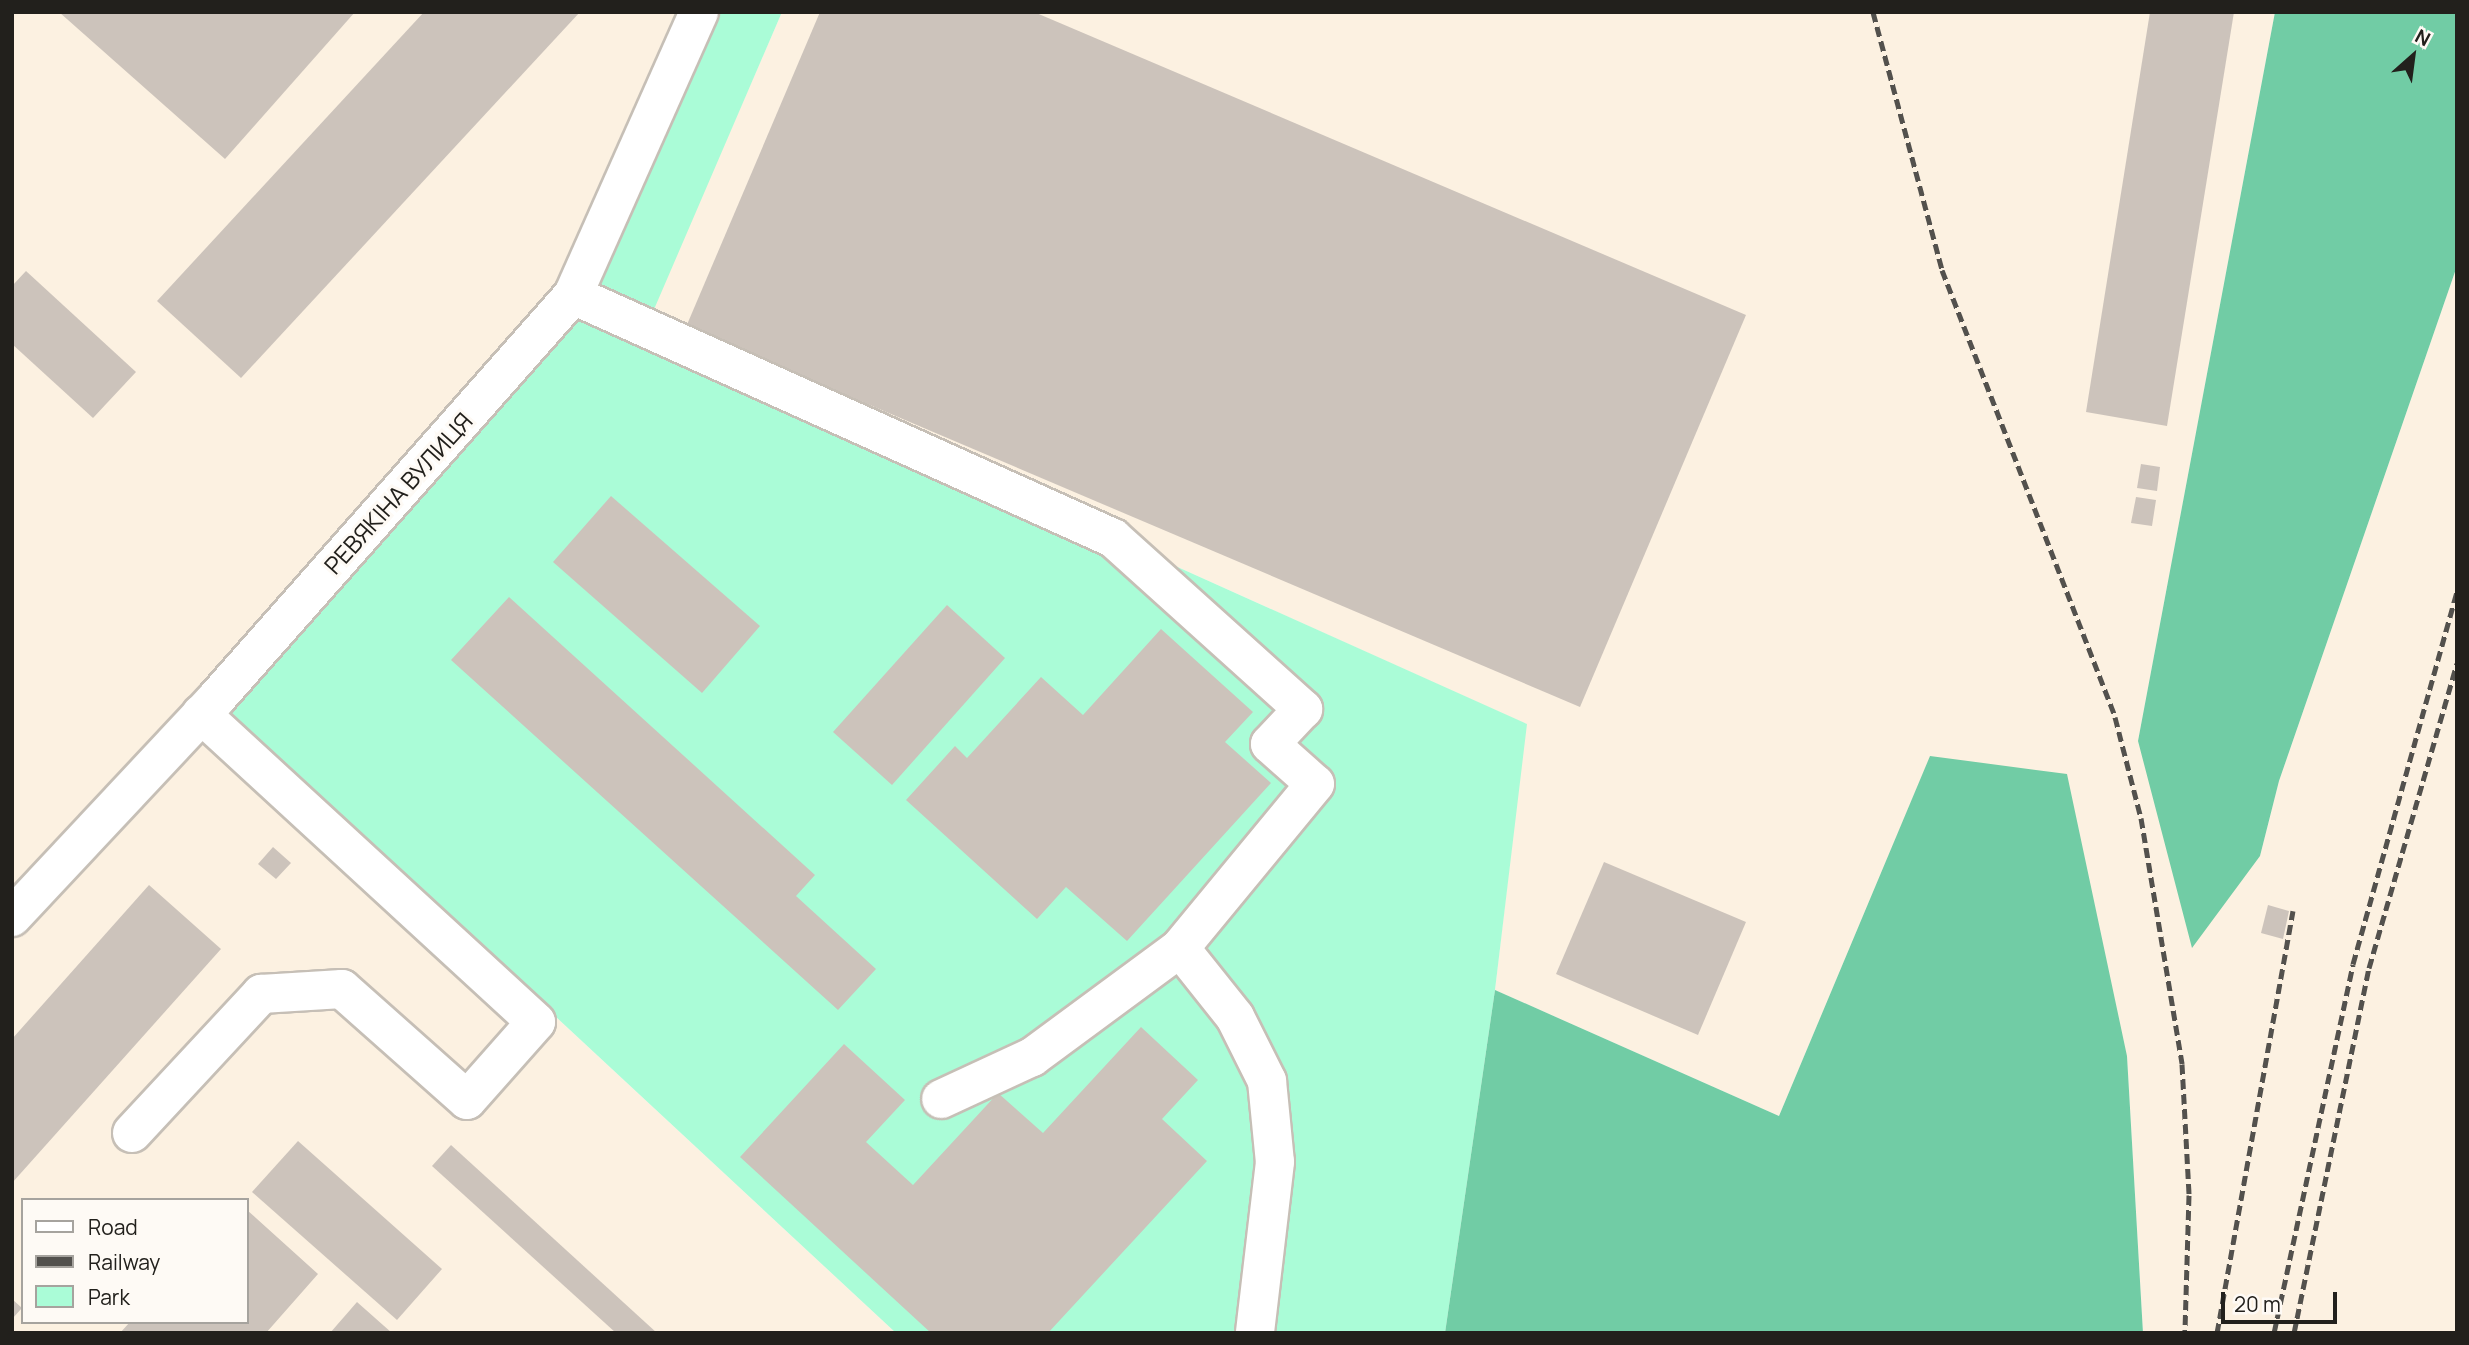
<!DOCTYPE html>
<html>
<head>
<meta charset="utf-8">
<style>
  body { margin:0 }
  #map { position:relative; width:2469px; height:1345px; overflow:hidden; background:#fefaf5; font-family:Manrope,sans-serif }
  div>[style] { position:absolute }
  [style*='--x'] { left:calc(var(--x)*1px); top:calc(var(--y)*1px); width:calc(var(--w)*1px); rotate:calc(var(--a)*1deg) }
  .built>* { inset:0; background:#fcf1e1 }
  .green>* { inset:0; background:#aafcd7 }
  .forest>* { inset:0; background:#71cca5 }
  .building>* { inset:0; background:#ccc3bb }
  .roads { filter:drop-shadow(2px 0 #c6bfb6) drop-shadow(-2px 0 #c6bfb6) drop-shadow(0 2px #c6bfb6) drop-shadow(0 -2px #c6bfb6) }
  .minor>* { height:38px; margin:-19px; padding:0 19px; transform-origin:19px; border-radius:19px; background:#fff }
  .rail>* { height:5px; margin-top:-2.5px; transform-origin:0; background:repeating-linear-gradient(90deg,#53514d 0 10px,transparent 0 15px) }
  span { translate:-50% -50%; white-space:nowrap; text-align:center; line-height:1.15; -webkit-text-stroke:6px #fefaf5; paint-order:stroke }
  .street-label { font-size:24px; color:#22201c }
  .frame { position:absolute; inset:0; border:14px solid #22201c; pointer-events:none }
  .legend { position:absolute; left:21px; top:1198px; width:228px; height:126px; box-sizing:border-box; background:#fefaf5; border:2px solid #a6a39e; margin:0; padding:9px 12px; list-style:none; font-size:21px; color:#22201c }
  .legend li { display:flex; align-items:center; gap:14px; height:35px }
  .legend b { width:35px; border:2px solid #a6a39e }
  .north { position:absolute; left:2378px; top:21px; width:70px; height:70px; -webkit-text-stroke:5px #fefaf5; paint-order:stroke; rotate:28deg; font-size:19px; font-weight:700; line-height:28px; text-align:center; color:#22201c }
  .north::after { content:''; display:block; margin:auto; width:24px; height:32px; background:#22201c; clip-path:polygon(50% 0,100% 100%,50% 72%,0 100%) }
  .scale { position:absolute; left:2221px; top:1292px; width:116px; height:32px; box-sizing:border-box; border:4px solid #22201c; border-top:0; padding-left:9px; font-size:21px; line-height:24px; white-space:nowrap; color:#22201c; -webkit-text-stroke:5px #fefaf5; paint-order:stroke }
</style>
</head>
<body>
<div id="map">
  <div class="built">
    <div style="clip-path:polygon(evenodd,12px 12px,699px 12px,573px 295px,215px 700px,896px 1333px,12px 1333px,12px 12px,23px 1200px,247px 1200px,247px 1322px,23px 1322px,23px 1200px)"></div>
    <div style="clip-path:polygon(782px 12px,2275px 12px,2138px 741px,2260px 856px,2279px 781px,2457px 266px,2457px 1333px,2143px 1333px,2127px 1056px,1930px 757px,1779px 1116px,1495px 990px,1526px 724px,645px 327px)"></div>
  </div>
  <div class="green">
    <div style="clip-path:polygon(699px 12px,782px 12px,646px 328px,1527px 724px,1495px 990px,1445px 1333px,896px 1333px,215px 700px,573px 295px)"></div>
  </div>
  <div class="forest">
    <div style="clip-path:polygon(2275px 12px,2457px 12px,2457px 266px,2279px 781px,2260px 856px,2192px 948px,2138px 741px)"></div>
    <div style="clip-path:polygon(1930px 756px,2067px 774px,2127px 1056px,2143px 1333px,1445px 1333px,1495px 990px,1779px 1116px)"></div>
  </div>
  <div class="building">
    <div style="clip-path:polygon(59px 12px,355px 12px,225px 159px)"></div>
    <div style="clip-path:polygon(424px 12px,580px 12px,241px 378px,157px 301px)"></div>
    <div style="clip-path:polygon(820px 12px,1034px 12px,1746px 315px,1580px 707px,686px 327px)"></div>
    <div style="clip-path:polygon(2150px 12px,2234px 12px,2167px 426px,2086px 412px)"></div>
    <div style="clip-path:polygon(26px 271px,136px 372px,93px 418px,12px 344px,12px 286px)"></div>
    <div style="clip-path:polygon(2141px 464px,2160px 467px,2157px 491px,2137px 488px)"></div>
    <div style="clip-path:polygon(611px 496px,760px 626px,702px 693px,553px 562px)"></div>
    <div style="clip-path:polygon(2136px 497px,2156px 500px,2152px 526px,2131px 523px)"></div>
    <div style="clip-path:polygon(509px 597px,815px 875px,796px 896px,876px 969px,838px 1010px,451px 660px)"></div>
    <div style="clip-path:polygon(947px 605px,1005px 658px,892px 785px,833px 732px)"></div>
    <div style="clip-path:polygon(1161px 629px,1253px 712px,1225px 742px,1271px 783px,1127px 941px,1066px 887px,1037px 919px,906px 800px,955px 746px,967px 758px,1041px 677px,1083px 715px)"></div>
    <div style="clip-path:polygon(273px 847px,291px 863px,276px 879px,258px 864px)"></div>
    <div style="clip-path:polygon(1604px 862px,1746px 922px,1698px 1035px,1556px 974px)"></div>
    <div style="clip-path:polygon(149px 885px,221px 949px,12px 1183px,12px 1039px)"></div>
    <div style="clip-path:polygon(2268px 905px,2289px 911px,2283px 939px,2261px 933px)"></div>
    <div style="clip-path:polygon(1141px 1027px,1198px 1080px,1162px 1119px,1207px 1161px,1048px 1333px,931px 1333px,740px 1157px,844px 1044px,905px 1100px,866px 1142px,913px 1185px,998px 1093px,1043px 1133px)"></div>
    <div style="clip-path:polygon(298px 1141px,442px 1269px,397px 1320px,252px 1192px)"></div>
    <div style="clip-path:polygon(451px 1145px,657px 1333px,616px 1333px,432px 1166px)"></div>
    <div style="clip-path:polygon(247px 1210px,318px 1274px,266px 1333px,120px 1333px,130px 1322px,247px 1322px)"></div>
    <div style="clip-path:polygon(12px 1299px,22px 1308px,12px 1319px)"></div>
    <div style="clip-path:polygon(357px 1302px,392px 1333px,330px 1333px)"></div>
  </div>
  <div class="roads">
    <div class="minor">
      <div style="--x:573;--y:295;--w:592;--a:24.23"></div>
      <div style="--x:1113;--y:538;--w:256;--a:42"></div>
      <div style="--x:1303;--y:709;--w:48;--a:133.3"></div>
      <div style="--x:1270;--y:744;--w:60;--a:41.6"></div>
      <div style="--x:1315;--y:784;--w:212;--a:129.5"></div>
      <div style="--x:1180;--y:948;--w:184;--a:143.6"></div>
      <div style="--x:1032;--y:1057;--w:100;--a:155.2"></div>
      <div style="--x:12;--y:917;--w:297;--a:-46.9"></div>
      <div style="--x:215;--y:700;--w:541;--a:-48.52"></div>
      <div style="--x:573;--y:295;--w:310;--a:-66"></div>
      <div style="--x:1180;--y:948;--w:88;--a:51.4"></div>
      <div style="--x:1235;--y:1017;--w:72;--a:63.4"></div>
      <div style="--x:1267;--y:1081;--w:81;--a:84.4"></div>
      <div style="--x:1275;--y:1162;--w:172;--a:96.7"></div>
      <div style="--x:132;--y:1133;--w:190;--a:-47.1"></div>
      <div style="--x:261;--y:994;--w:81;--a:-3.5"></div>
      <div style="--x:342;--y:989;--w:167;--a:41.6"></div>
      <div style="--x:467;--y:1100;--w:104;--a:-48.5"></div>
      <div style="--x:536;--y:1022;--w:455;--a:-137.4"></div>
    </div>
  </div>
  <div class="rail">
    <div style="--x:1873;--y:12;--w:267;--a:75"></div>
    <div style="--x:1942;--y:270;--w:479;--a:68.8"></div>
    <div style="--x:2115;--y:717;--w:104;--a:75.6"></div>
    <div style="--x:2141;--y:818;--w:249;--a:80.5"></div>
    <div style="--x:2182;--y:1064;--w:131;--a:86.9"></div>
    <div style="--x:2189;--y:1195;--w:138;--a:91.7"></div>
    <div style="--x:2217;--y:1333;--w:429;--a:-79.8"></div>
    <div style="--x:2274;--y:1333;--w:377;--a:-77.9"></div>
    <div style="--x:2353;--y:964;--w:387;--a:-74.4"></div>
    <div style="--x:2294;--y:1333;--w:373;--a:-78.4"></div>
    <div style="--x:2369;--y:968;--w:317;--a:-73.9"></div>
  </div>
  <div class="street-label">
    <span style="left:398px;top:493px;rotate:-48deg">РЕВЯКІНА ВУЛИЦЯ</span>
  </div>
  <div class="frame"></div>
  <ul class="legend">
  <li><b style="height:9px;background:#fff"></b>Road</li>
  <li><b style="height:9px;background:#53514d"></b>Railway</li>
  <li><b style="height:19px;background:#aafcd7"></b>Park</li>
  </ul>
  <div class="north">N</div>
  <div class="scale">20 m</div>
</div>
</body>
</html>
